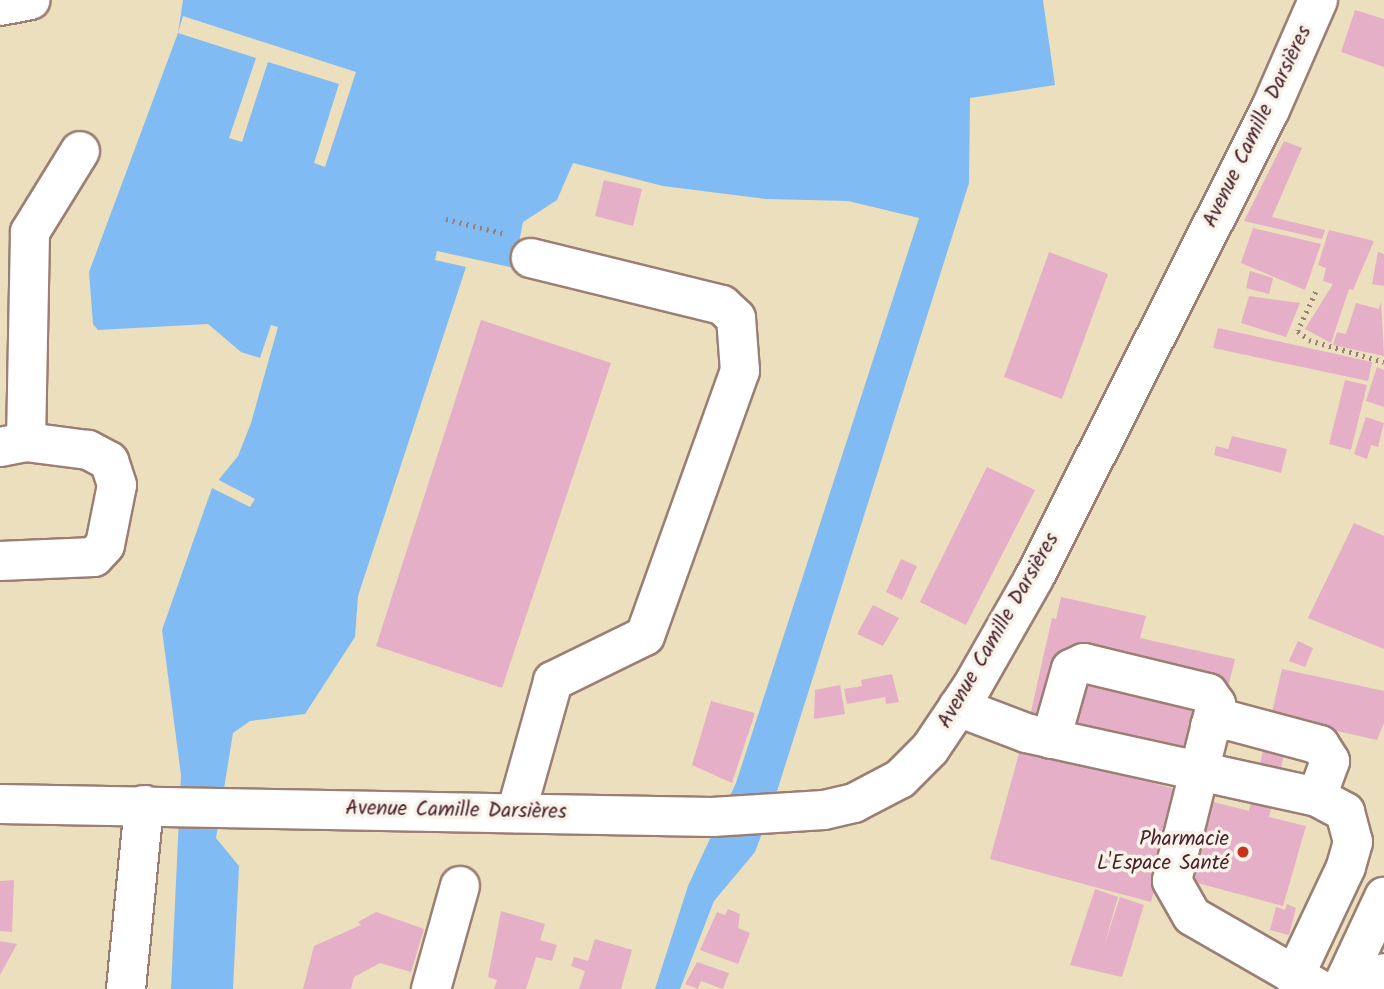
<!DOCTYPE html>
<html>
<head>
<meta charset="utf-8">
<style>
  body { margin:0 }
  #map { position:relative; width:1384px; height:989px; overflow:hidden; background:#ecdfbd; font-family:Kalam,sans-serif }
  div>[style] { position:absolute }
  [style*='--x'] { left:calc(var(--x)*1px); top:calc(var(--y)*1px); width:calc(var(--w)*1px); rotate:calc(var(--a)*1deg) }
  .water>* { inset:0; background:#81bbf3 }
  .pier>* { inset:0; background:#ecdfbd }
  .building>* { inset:0; background:#e4afc7 }
  .path>* { height:4.5px; margin-top:-2.25px; transform-origin:0; background:repeating-linear-gradient(90deg,#9b7f74 0 2px,transparent 0 7px) }
  .roads { filter:drop-shadow(2px 0 #9b7f74) drop-shadow(-2px 0 #9b7f74) drop-shadow(0 2px #9b7f74) drop-shadow(0 -2px #9b7f74) }
  .minor>* { height:38px; margin:-19px; padding:0 19px; transform-origin:19px; border-radius:19px; background:#fff }
  .major>* { height:38px; margin:-19px; padding:0 19px; transform-origin:19px; border-radius:19px; background:#fff }
  .dots>* { width:19px; height:19px; translate:-50% -50%; box-sizing:border-box; border:4px solid #f7f3e8; border-radius:50% }
  span { translate:-50% -50%; white-space:nowrap; text-align:center; line-height:1.15; -webkit-text-stroke:7px #f7f3e8; paint-order:stroke }
  .street-label { font-size:21px; color:#4a1f2b }
  .poi-label { font-size:21px; color:#4a1f2b }
  .right { translate:-100% -50%; text-align:right }
</style>
</head>
<body>
<div id="map">
  <div class="water">
    <div style="clip-path:polygon(183px 0,1043px 0,1055px 85px,970px 98px,969px 183px,773px 804px,755px 852px,714px 901px,680px 989px,655px 989px,688px 886px,736px 783px,919px 218px,848px 201px,766px 199px,663px 186px,573px 163px,557px 200px,523px 222px,514px 268px,437px 251px,435px 260px,466px 267px,358px 596px,355px 637px,305px 714px,250px 721px,233px 733px,216px 838px,239px 866px,233px 989px,171px 989px,181px 775px,162px 630px,212px 488px,238px 456px,251px 423px,278px 327px,271px 325px,260px 358px,241px 352px,208px 324px,98px 330px,93px 324px,89px 272px,178px 33px)"></div>
  </div>
  <div class="pier">
    <div style="clip-path:polygon(183px 16px,356px 72px,325px 167px,314px 163px,339px 84px,268px 62px,242px 142px,229px 138px,256px 58px,178px 33px)"></div>
    <div style="clip-path:polygon(217px 479px,255px 499px,250px 507px,212px 488px)"></div>
  </div>
  <div class="building">
    <div style="clip-path:polygon(1355px 10px,1384px 19px,1384px 67px,1341px 52px)"></div>
    <div style="clip-path:polygon(1284px 141px,1302px 148px,1272px 217px,1325px 230px,1322px 239px,1244px 221px)"></div>
    <div style="clip-path:polygon(604px 180px,642px 189px,633px 226px,595px 216px)"></div>
    <div style="clip-path:polygon(1253px 228px,1321px 244px,1305px 290px,1241px 263px)"></div>
    <div style="clip-path:polygon(1329px 230px,1374px 241px,1353px 290px,1349px 289px,1331px 343px,1305px 329px,1333px 284px,1323px 281px,1326px 268px,1318px 265px)"></div>
    <div style="clip-path:polygon(1049px 252px,1108px 274px,1062px 399px,1004px 377px)"></div>
    <div style="clip-path:polygon(1378px 252px,1384px 254px,1384px 286px,1372px 284px)"></div>
    <div style="clip-path:polygon(1250px 271px,1273px 278px,1269px 294px,1246px 288px)"></div>
    <div style="clip-path:polygon(1249px 296px,1300px 303px,1286px 337px,1241px 323px)"></div>
    <div style="clip-path:polygon(1381px 301px,1384px 356px,1333px 345px,1337px 332px,1346px 334px,1356px 303px,1379px 309px)"></div>
    <div style="clip-path:polygon(481px 320px,611px 363px,502px 688px,376px 646px)"></div>
    <div style="clip-path:polygon(1218px 328px,1372px 362px,1368px 381px,1213px 348px)"></div>
    <div style="clip-path:polygon(1377px 367px,1384px 370px,1384px 407px,1366px 401px)"></div>
    <div style="clip-path:polygon(1345px 380px,1367px 385px,1351px 450px,1329px 444px)"></div>
    <div style="clip-path:polygon(1366px 417px,1384px 423px,1378px 447px,1371px 445px,1367px 459px,1354px 454px)"></div>
    <div style="clip-path:polygon(1232px 436px,1287px 449px,1281px 473px,1214px 455px,1216px 446px,1228px 449px)"></div>
    <div style="clip-path:polygon(987px 467px,1035px 490px,966px 625px,920px 602px)"></div>
    <div style="clip-path:polygon(1354px 523px,1384px 536px,1384px 649px,1308px 618px)"></div>
    <div style="clip-path:polygon(901px 559px,917px 566px,902px 600px,886px 592px)"></div>
    <div style="clip-path:polygon(1061px 597px,1146px 616px,1140px 638px,1235px 659px,1209px 766px,1028px 725px,1052px 618px,1056px 619px)"></div>
    <div style="clip-path:polygon(873px 605px,899px 618px,883px 646px,857px 634px)"></div>
    <div style="clip-path:polygon(1298px 641px,1313px 648px,1305px 667px,1289px 661px)"></div>
    <div style="clip-path:polygon(1282px 669px,1384px 691px,1384px 723px,1377px 740px,1292px 721px,1269px 817px,1306px 826px,1283px 906px,1179px 878px,1202px 799px,1249px 811px)"></div>
    <div style="clip-path:polygon(892px 674px,899px 702px,886px 704px,885px 697px,847px 704px,844px 689px,862px 686px,861px 680px)"></div>
    <div style="clip-path:polygon(840px 685px,845px 714px,814px 719px,815px 690px)"></div>
    <div style="clip-path:polygon(711px 701px,755px 713px,732px 783px,692px 765px)"></div>
    <div style="clip-path:polygon(1021px 746px,1182px 791px,1151px 902px,990px 859px)"></div>
    <div style="clip-path:polygon(14px 880px,12px 932px,0 931px,0 881px)"></div>
    <div style="clip-path:polygon(1095px 889px,1118px 897px,1104px 946px,1120px 897px,1144px 905px,1122px 977px,1070px 965px)"></div>
    <div style="clip-path:polygon(1287px 904px,1296px 908px,1289px 935px,1270px 930px,1276px 907px,1285px 910px)"></div>
    <div style="clip-path:polygon(728px 909px,740px 914px,738px 928px,750px 933px,738px 964px,700px 950px,717px 912px,725px 915px)"></div>
    <div style="clip-path:polygon(501px 911px,545px 924px,540px 940px,557px 945px,552px 961px,536px 957px,526px 989px,494px 989px,497px 980px,488px 977px)"></div>
    <div style="clip-path:polygon(376px 912px,424px 929px,411px 972px,380px 963px,354px 977px,351px 989px,303px 989px,314px 946px,361px 925px,358px 922px)"></div>
    <div style="clip-path:polygon(595px 939px,632px 950px,621px 989px,579px 989px,585px 971px,571px 966px,574px 957px,588px 961px)"></div>
    <div style="clip-path:polygon(0 941px,17px 944px,0 975px)"></div>
    <div style="clip-path:polygon(697px 962px,729px 973px,723px 989px,701px 981px,698px 989px,685px 984px)"></div>
  </div>
  <div class="path">
    <div style="--x:446;--y:219;--w:62;--a:14"></div>
    <div style="--x:1316;--y:292;--w:43;--a:114.8"></div>
    <div style="--x:1298;--y:331;--w:14;--a:39"></div>
    <div style="--x:1309;--y:340;--w:78;--a:16.3"></div>
  </div>
  <div class="roads">
    <div class="minor">
      <div style="--x:0;--y:6;--w:31;--a:-11"></div>
      <div style="--x:0;--y:447;--w:26;--a:-11"></div>
      <div style="--x:26;--y:442;--w:210;--a:-88.9"></div>
      <div style="--x:30;--y:232;--w:95;--a:-58.3"></div>
      <div style="--x:0;--y:561;--w:94;--a:-2.4"></div>
      <div style="--x:94;--y:557;--w:16;--a:-47"></div>
      <div style="--x:105;--y:545;--w:61;--a:-78.7"></div>
      <div style="--x:117;--y:485;--w:25;--a:-108"></div>
      <div style="--x:109;--y:461;--w:24;--a:-152"></div>
      <div style="--x:88;--y:450;--w:63;--a:-172.6"></div>
      <div style="--x:958;--y:707;--w:73;--a:20.9"></div>
      <div style="--x:1026;--y:733;--w:298;--a:12.4"></div>
      <div style="--x:1317;--y:797;--w:32;--a:28"></div>
      <div style="--x:1345;--y:812;--w:31;--a:75"></div>
      <div style="--x:1353;--y:842;--w:26;--a:106"></div>
      <div style="--x:1346;--y:867;--w:122;--a:115.3"></div>
      <div style="--x:1210;--y:726;--w:18;--a:-19"></div>
      <div style="--x:1227;--y:720;--w:96;--a:15"></div>
      <div style="--x:1320;--y:745;--w:19;--a:58"></div>
      <div style="--x:1330;--y:761;--w:38;--a:110"></div>
      <div style="--x:1051;--y:739;--w:73;--a:-74.1"></div>
      <div style="--x:1071;--y:669;--w:14;--a:-25"></div>
      <div style="--x:1084;--y:663;--w:128;--a:13.6"></div>
      <div style="--x:1208;--y:693;--w:14;--a:54"></div>
      <div style="--x:1216;--y:704;--w:182;--a:104"></div>
      <div style="--x:1172;--y:881;--w:40;--a:60.3"></div>
      <div style="--x:1192;--y:916;--w:146;--a:29.9"></div>
      <div style="--x:516;--y:813;--w:137;--a:-74.3"></div>
      <div style="--x:553;--y:681;--w:102;--a:-26.1"></div>
      <div style="--x:645;--y:636;--w:282;--a:-70.3"></div>
      <div style="--x:740;--y:371;--w:53;--a:-94.3"></div>
      <div style="--x:736;--y:318;--w:19;--a:-137"></div>
      <div style="--x:722;--y:305;--w:197;--a:-166.2"></div>
      <div style="--x:126;--y:989;--w:185;--a:-84.4"></div>
      <div style="--x:431;--y:989;--w:107;--a:-74.3"></div>
      <div style="--x:1375;--y:989;--w:18;--a:-61"></div>
    </div>
    <div class="major">
      <div style="--x:0;--y:804;--w:712;--a:1.05"></div>
      <div style="--x:712;--y:817;--w:112;--a:-3.6"></div>
      <div style="--x:824;--y:810;--w:31;--a:-13"></div>
      <div style="--x:854;--y:803;--w:52;--a:-27.6"></div>
      <div style="--x:900;--y:779;--w:42;--a:-45"></div>
      <div style="--x:930;--y:749;--w:77;--a:-56.1"></div>
      <div style="--x:973;--y:685;--w:123;--a:-60.3"></div>
      <div style="--x:1034;--y:578;--w:524;--a:-63.24"></div>
      <div style="--x:1270;--y:110;--w:120;--a:-66.4"></div>
      <div style="--x:1341;--y:989;--w:102;--a:-64.9"></div>
    </div>
  </div>
  <div class="dots">
    <div style="left:1243px;top:852px;background:#c8321e"></div>
  </div>
  <div class="street-label">
    <span style="left:1258px;top:127px;rotate:-64deg">Avenue Camille Darsières</span>
    <span style="left:999px;top:631px;rotate:-60deg">Avenue Camille Darsières</span>
    <span style="left:456px;top:811px;rotate:1deg">Avenue Camille Darsières</span>
  </div>
  <div class="poi-label">
    <span class="right" style="left:1229px;top:852px">Pharmacie<br>L'Espace Santé</span>
  </div>
</div>
</body>
</html>
